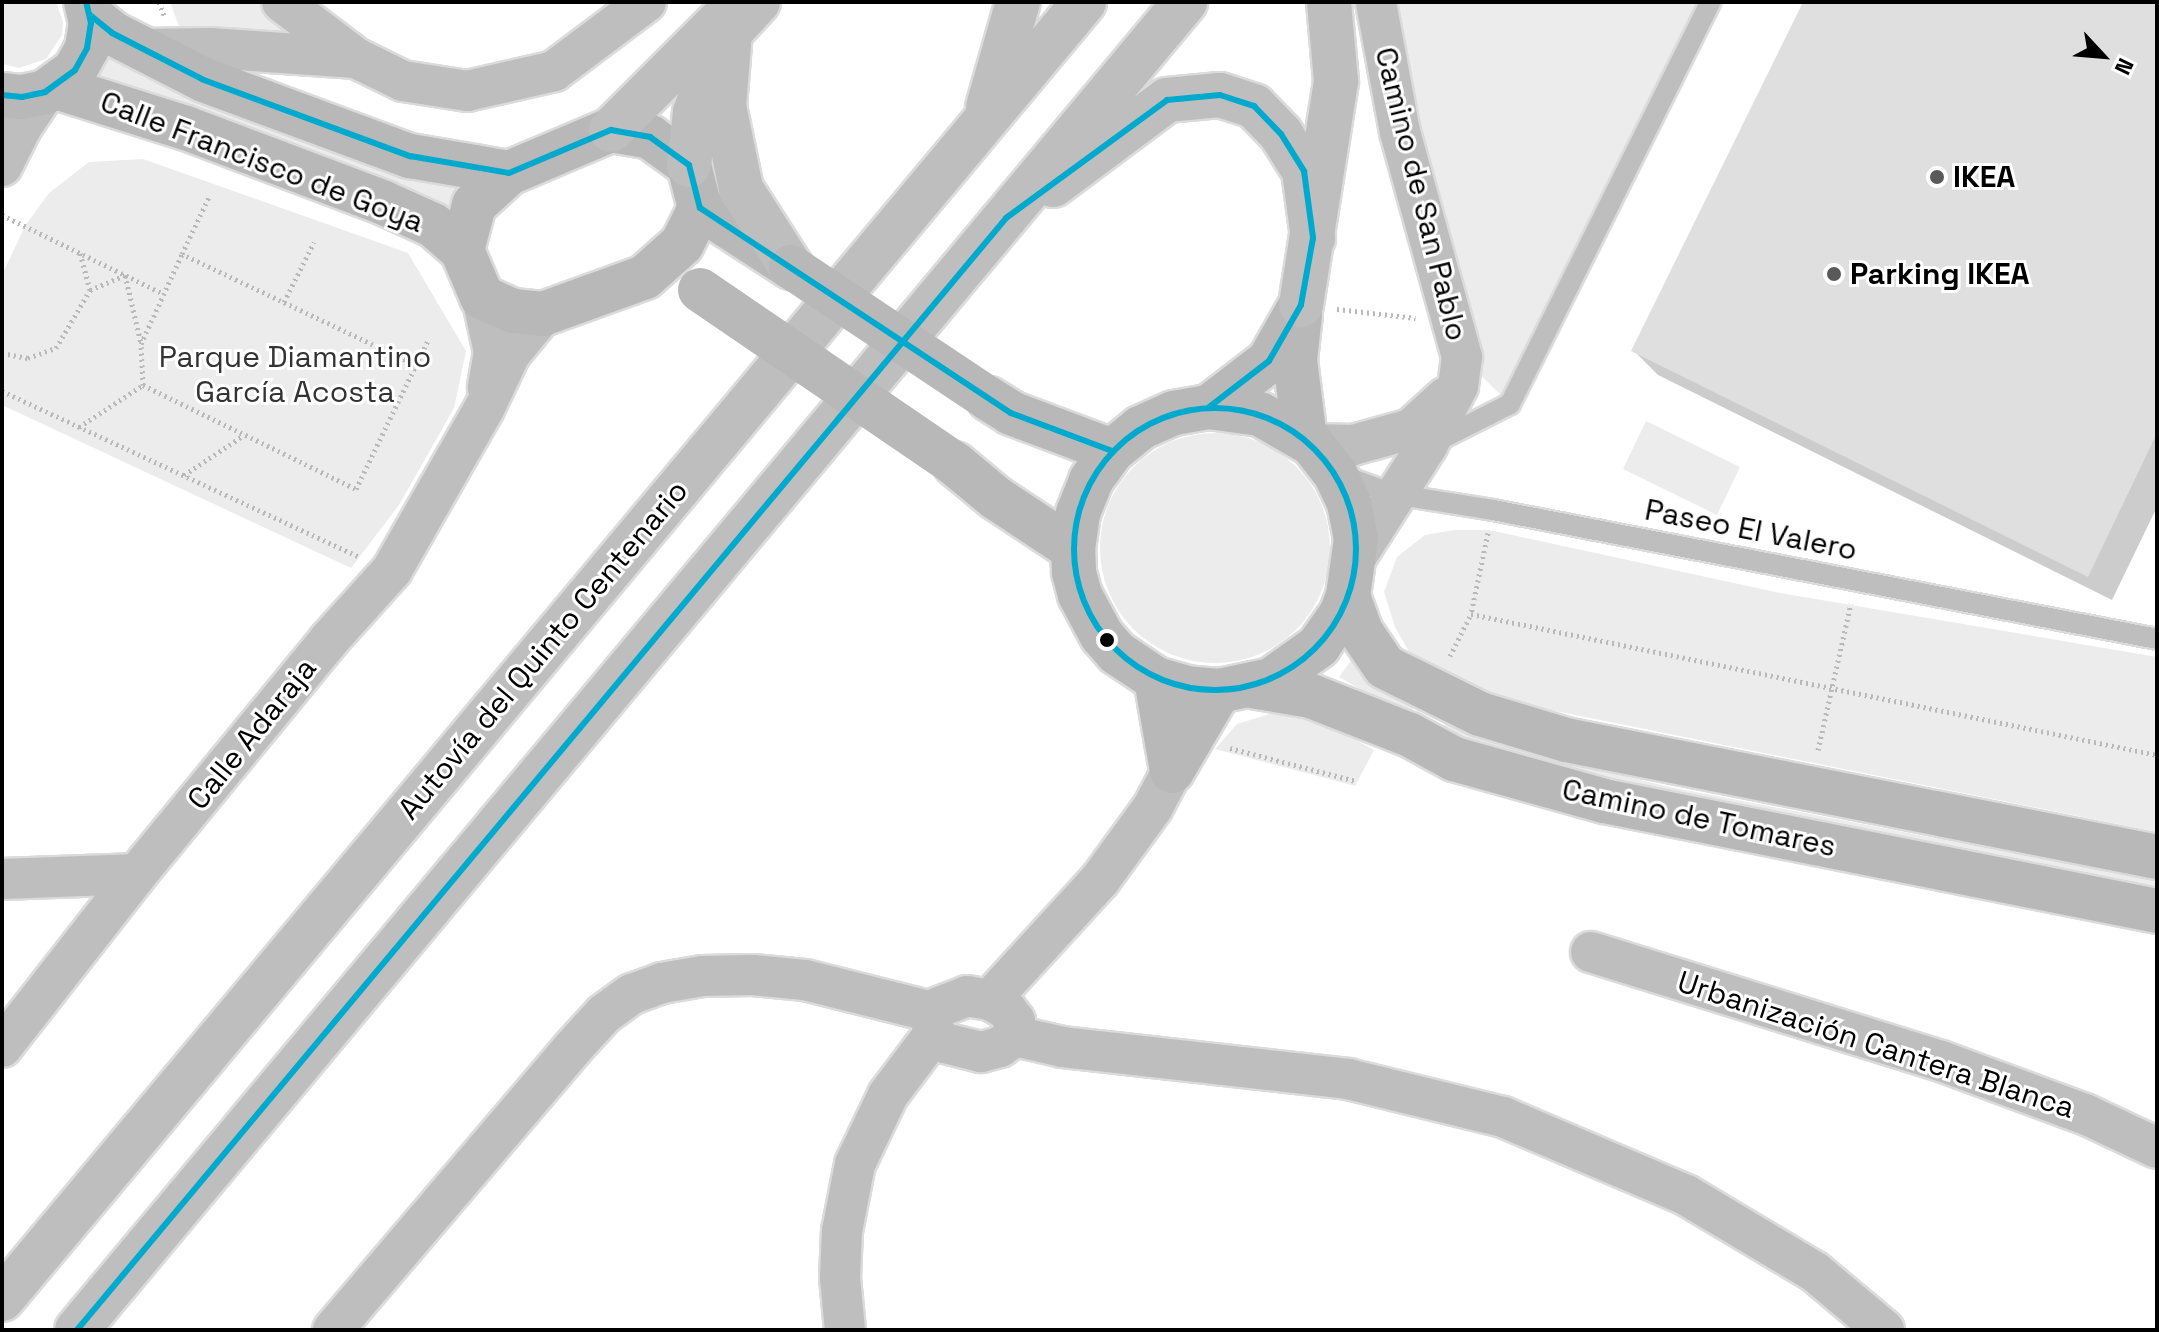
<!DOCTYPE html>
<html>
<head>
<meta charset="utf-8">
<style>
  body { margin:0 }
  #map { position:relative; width:2159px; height:1332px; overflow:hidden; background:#fff; font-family:"Space Grotesk",sans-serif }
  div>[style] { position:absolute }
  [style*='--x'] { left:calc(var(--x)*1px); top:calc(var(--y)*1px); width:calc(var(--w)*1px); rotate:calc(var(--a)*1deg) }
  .green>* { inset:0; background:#ececec }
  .round { border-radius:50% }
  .shadow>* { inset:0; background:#0003 }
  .building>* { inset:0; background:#dfdfdf }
  .path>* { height:5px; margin-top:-2.5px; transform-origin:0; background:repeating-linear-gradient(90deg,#b9b9b9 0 2px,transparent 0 6px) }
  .roads { filter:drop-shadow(2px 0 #dbdbdb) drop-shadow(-2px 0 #dbdbdb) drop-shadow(0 2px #dbdbdb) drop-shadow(0 -2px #dbdbdb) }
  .lane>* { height:20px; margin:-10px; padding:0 10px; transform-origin:10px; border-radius:10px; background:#bebebe }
  .street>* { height:40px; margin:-20px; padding:0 20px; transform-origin:20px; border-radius:20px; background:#bebebe }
  .secondary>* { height:44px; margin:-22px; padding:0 22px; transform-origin:22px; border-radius:22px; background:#b8b8b8 }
  .highway>* { height:44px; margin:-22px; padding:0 22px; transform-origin:22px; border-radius:22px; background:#bebebe }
  .secondary-bridge>* { height:44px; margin:-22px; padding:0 22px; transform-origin:22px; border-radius:22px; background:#b8b8b8 }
  .bus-1>* { height:6px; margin:-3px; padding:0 3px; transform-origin:3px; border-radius:3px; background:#00a9ce }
  .bus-1>.ring { margin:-3px; padding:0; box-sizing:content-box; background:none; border:6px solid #00a9ce; border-radius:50% }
  .dots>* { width:22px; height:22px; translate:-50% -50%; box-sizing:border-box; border:4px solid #fff; border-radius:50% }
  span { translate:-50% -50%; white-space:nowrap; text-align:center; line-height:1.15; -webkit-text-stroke:6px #fff; paint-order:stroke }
  .street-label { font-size:30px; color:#000 }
  .poi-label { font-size:30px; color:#000; font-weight:700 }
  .left { translate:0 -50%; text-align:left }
  .park-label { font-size:30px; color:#333 }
  .frame { position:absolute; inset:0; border:4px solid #000; pointer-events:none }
  .north { position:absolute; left:2063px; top:16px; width:80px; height:80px; -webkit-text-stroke:6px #fff; paint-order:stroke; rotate:116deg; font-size:22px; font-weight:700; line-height:32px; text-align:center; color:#000 }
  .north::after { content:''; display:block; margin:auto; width:28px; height:36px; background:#000; clip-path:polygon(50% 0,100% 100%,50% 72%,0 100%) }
</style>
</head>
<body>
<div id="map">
  <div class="green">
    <div style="clip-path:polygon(2px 2px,56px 2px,63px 21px,62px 35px,46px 59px,19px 68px,2px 64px)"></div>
    <div style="clip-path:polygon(170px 2px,271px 2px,323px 44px,183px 37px)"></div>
    <div style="clip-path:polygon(1377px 2px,1708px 2px,1510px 404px,1462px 357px)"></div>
    <div style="clip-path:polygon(108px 53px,145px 78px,400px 174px,461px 181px,445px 221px,95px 83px)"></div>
    <div style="clip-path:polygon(143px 159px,408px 253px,466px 351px,454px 408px,399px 505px,351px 568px,2px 405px,2px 275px,25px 226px,49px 193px,89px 162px)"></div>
    <div style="clip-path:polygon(1646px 421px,1740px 467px,1717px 515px,1623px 469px)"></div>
    <div class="round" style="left:1100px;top:433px;width:230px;height:230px"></div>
    <div style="clip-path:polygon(1454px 530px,1489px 530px,1780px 593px,2157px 657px,2157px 832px,1471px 694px,1413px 659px,1395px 627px,1384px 592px,1397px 557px,1425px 535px)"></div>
    <div style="clip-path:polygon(1353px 658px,1376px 685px,1413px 708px,1409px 717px,1339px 677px)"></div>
    <div style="clip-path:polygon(1295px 706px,1374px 750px,1355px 786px,1215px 749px,1237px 724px)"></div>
    <div style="clip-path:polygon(1445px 724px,1521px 752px,1670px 787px,2157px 881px,2157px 895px,1673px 801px,1440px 733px)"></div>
  </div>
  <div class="shadow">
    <div style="clip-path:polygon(1805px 2px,2157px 2px,2157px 507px,2112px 600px,1658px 375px,1634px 351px)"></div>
  </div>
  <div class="building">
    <div style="clip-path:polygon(1803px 2px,2157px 2px,2157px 433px,2088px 577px,1631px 351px)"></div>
  </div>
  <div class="path">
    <div style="--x:159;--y:2;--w:14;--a:69"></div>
    <div style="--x:2;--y:215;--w:180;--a:26"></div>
    <div style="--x:90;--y:290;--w:38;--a:-23"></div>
    <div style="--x:125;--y:275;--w:70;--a:76.8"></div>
    <div style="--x:284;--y:302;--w:67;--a:-63.4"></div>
    <div style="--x:1337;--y:309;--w:79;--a:6.6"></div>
    <div style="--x:2;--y:353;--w:26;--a:11"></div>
    <div style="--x:28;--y:358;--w:30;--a:-20"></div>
    <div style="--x:56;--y:348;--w:67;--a:-59.6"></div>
    <div style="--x:90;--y:290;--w:38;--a:-105"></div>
    <div style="--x:416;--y:365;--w:28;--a:-64"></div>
    <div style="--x:143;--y:385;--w:41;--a:-92.8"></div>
    <div style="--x:141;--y:344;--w:99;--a:-65.5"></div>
    <div style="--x:2;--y:391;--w:392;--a:24.9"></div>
    <div style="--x:79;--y:427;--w:77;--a:-33.3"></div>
    <div style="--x:143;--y:385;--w:237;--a:26"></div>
    <div style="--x:356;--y:489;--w:138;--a:-64.2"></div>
    <div style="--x:416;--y:365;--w:259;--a:-154.6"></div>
    <div style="--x:182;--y:254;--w:63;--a:-64.7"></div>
    <div style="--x:184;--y:475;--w:72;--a:-33.7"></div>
    <div style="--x:1488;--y:533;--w:83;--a:101.9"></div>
    <div style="--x:1471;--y:614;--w:700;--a:11.61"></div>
    <div style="--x:1450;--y:656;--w:47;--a:-63.4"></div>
    <div style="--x:1230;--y:748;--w:130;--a:14.7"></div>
    <div style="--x:1818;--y:750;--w:150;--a:-77.3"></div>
  </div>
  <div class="roads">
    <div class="lane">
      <div style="--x:1435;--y:442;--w:84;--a:-26.9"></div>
      <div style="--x:1510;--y:404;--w:449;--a:-63.5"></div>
      <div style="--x:1338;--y:474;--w:59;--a:20"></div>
      <div style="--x:1393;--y:494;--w:101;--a:9.1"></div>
      <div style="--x:1493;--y:510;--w:676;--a:10.99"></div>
    </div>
    <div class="street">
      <div style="--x:282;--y:2;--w:93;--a:37.1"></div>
      <div style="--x:356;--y:58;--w:52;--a:26.1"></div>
      <div style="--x:403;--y:81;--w:65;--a:8.9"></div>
      <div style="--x:467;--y:91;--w:89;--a:-12.9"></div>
      <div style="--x:554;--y:71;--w:115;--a:-36.9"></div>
      <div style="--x:142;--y:49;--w:68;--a:-0.8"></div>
      <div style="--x:210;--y:48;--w:146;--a:3.9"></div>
      <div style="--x:2;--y:166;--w:42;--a:-63.4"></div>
      <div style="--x:21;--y:128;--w:43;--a:-56.3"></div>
      <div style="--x:482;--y:297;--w:56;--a:77.7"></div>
      <div style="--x:494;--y:352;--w:36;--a:100"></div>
      <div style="--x:1312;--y:444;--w:41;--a:1.4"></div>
      <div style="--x:1353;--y:445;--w:60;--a:-15.4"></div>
      <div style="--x:1411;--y:429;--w:47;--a:-42.4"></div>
      <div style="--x:1356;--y:557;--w:132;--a:-57.4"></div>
      <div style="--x:1427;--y:446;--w:68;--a:-62.7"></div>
      <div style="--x:1458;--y:386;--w:29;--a:-82"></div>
      <div style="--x:1462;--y:357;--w:233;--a:-105.4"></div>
      <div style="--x:1400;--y:132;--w:132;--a:-100.5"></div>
      <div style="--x:2;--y:879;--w:135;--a:-2.1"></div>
      <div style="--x:1591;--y:952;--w:367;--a:17.3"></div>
      <div style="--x:1941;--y:1061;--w:156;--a:20.3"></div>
      <div style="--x:2087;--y:1115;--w:77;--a:25.2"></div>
      <div style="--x:967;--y:996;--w:23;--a:10"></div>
      <div style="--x:990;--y:1000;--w:18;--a:29"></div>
      <div style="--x:1006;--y:1009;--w:15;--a:53"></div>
      <div style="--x:1015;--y:1021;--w:15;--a:90"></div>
      <div style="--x:1015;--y:1036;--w:19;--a:144"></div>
      <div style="--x:1000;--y:1047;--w:20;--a:165"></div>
      <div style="--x:981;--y:1052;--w:38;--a:-166"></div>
      <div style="--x:944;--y:1043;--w:13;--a:-138"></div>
      <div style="--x:934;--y:1034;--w:14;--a:-102"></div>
      <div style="--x:931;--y:1020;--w:15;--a:-58"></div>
      <div style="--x:939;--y:1007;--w:30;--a:-21"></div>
      <div style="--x:990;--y:1000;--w:163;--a:-47.5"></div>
      <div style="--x:1100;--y:880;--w:90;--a:-54"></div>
      <div style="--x:1153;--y:807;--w:41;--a:-62.2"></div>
      <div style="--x:1015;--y:1036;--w:49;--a:12.9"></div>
      <div style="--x:1063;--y:1047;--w:287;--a:6.4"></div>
      <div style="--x:1348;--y:1079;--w:160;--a:13.8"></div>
      <div style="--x:1503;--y:1117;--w:199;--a:23.1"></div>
      <div style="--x:1686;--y:1195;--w:150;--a:30.8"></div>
      <div style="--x:1815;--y:1272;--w:90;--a:40"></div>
      <div style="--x:2;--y:1047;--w:219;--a:-52"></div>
      <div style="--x:137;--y:874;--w:303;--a:-50.6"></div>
      <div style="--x:329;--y:640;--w:94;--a:-48"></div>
      <div style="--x:392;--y:570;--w:185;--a:-60.3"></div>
      <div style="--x:484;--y:409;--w:61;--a:-64.7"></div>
      <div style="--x:510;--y:354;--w:52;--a:-50.5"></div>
      <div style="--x:333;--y:1330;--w:367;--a:-49.6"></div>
      <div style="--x:571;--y:1050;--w:49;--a:-47.5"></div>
      <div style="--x:604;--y:1014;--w:34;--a:-36"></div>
      <div style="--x:632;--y:994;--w:32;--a:-20"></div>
      <div style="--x:662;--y:983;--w:41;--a:-9.9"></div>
      <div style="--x:702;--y:976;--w:51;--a:-1.1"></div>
      <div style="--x:753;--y:975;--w:52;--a:5.5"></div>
      <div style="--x:805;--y:980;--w:135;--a:14.1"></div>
      <div style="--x:845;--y:1330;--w:52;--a:-95.5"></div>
      <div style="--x:840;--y:1278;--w:47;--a:-87.6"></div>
      <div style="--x:842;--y:1231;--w:68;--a:-79"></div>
      <div style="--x:855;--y:1164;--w:76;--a:-64.4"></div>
      <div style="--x:888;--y:1095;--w:76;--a:-53"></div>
    </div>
    <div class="secondary">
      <div style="--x:90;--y:15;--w:28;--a:39"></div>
      <div style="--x:112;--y:33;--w:103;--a:27.1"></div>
      <div style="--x:204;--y:80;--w:220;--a:20.3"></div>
      <div style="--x:410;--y:156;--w:100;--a:9.7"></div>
      <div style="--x:56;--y:87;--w:136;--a:17.5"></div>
      <div style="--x:186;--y:128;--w:212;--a:20.7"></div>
      <div style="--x:384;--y:203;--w:54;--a:24.2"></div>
      <div style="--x:433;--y:225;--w:38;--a:41"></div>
      <div style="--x:2;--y:95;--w:20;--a:6"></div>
      <div style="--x:22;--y:97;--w:24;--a:-12"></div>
      <div style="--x:45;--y:92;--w:37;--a:-36"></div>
      <div style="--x:75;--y:70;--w:25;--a:-61"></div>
      <div style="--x:87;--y:48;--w:25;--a:-81"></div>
      <div style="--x:91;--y:23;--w:22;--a:-103"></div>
      <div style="--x:611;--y:130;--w:40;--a:10"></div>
      <div style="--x:650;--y:137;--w:48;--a:35.7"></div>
      <div style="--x:689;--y:165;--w:44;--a:75.7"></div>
      <div style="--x:700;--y:208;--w:40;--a:116.6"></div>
      <div style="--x:682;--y:244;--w:50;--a:138.3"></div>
      <div style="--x:645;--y:277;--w:109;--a:160.1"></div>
      <div style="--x:543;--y:314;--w:30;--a:-174"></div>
      <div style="--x:513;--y:311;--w:34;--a:-156"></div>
      <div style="--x:482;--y:297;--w:51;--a:-113.1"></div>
      <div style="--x:462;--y:250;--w:47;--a:-75.1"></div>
      <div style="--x:474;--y:205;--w:47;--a:-42.4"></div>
      <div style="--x:509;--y:173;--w:111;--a:-22.9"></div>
      <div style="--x:700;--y:208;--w:108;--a:33"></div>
      <div style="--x:1300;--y:314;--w:46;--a:96.2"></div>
      <div style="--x:1295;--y:360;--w:80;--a:82.8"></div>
      <div style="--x:989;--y:399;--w:26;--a:32"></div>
      <div style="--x:1011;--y:413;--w:108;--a:20.6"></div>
      <div style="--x:1209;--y:407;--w:51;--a:7.8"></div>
      <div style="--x:1260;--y:414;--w:60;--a:30"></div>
      <div style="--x:1312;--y:444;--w:37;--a:52"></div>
      <div style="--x:1335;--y:473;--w:33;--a:65"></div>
      <div style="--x:1349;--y:503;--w:37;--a:79"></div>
      <div style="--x:1356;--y:539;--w:58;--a:98"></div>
      <div style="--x:1348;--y:596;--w:19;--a:111"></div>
      <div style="--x:1341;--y:614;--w:39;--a:125"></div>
      <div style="--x:1319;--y:646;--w:59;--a:144.7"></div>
      <div style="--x:1271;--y:680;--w:53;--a:168.1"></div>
      <div style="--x:1219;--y:691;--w:32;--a:-175"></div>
      <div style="--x:1187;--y:688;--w:32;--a:-164"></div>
      <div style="--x:1156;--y:679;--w:47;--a:-146.3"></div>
      <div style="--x:1117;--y:653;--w:23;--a:-131"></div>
      <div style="--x:1102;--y:636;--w:47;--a:-118.2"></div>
      <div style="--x:1080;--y:595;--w:24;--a:-105"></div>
      <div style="--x:1074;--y:572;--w:23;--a:-92"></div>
      <div style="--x:1073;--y:549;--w:36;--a:-82"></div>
      <div style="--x:1078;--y:513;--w:35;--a:-68"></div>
      <div style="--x:1091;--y:480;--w:36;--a:-54"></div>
      <div style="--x:1112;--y:451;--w:36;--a:-39"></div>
      <div style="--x:1140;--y:428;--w:37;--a:-24"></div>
      <div style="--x:1174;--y:413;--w:36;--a:-10"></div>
      <div style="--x:1209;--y:407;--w:76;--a:-37.5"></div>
      <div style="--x:1269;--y:361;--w:64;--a:-60.3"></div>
      <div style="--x:955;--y:464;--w:53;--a:39.7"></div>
      <div style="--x:996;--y:498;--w:92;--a:33.5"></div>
      <div style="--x:1348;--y:596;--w:38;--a:70"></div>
      <div style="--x:1361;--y:632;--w:42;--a:55.6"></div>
      <div style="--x:1385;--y:667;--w:106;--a:26.3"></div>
      <div style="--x:1480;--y:714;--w:90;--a:16.8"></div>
      <div style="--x:1566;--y:740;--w:602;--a:11.2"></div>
      <div style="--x:1156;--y:679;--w:93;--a:80.1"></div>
      <div style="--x:1252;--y:686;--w:60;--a:9.6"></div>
      <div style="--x:1311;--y:696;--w:106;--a:21.5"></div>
      <div style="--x:1410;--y:735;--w:50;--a:28.6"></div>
      <div style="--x:1454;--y:759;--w:156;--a:15.6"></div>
      <div style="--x:1604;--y:801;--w:564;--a:11.25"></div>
      <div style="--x:1172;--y:771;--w:93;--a:-59.6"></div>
    </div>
    <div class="highway">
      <div style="--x:730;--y:32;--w:74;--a:94.6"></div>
      <div style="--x:724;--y:106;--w:85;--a:78.4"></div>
      <div style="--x:741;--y:189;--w:93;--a:57.3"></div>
      <div style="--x:988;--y:107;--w:109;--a:-74.1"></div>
      <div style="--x:611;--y:130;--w:157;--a:-45"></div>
      <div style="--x:689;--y:165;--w:53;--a:-83.5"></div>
      <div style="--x:695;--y:112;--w:44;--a:-69.9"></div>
      <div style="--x:710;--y:71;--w:44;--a:-62.9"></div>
      <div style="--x:730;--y:32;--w:41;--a:-47"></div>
      <div style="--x:1053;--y:185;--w:142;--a:-36.7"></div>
      <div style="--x:1167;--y:100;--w:53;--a:-5.4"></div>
      <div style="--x:1220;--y:95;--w:36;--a:18"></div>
      <div style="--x:1254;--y:106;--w:39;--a:46"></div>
      <div style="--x:1281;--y:134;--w:44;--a:58.1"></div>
      <div style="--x:1304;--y:171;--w:68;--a:82.3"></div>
      <div style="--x:1301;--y:305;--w:227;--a:-81.1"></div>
      <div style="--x:1336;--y:81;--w:79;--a:-95.1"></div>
      <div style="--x:2;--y:1299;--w:1689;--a:-50.16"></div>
      <div style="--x:77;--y:1330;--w:1730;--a:-50.16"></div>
    </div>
  </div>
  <div class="secondary-bridge">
    <div style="--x:791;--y:267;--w:238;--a:33.7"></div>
    <div style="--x:700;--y:290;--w:309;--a:34.3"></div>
  </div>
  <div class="bus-1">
    <div style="--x:90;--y:15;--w:28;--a:39"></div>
    <div style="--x:112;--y:33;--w:103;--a:27.1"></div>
    <div style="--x:204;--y:80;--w:220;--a:20.3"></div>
    <div style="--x:410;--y:156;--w:100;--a:9.7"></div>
    <div style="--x:509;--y:173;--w:111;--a:-22.9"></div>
    <div style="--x:611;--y:130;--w:40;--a:10"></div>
    <div style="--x:650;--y:137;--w:48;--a:35.7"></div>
    <div style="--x:689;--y:165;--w:44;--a:75.7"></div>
    <div style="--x:700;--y:208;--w:372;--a:33.4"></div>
    <div style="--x:1011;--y:413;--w:108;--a:20.6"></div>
    <div style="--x:2;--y:95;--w:20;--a:6"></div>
    <div style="--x:22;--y:97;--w:24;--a:-12"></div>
    <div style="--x:45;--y:92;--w:37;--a:-36"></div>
    <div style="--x:75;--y:70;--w:25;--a:-61"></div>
    <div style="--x:87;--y:48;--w:25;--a:-81"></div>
    <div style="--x:91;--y:23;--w:22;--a:-103"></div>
    <div class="ring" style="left:1074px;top:408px;width:276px;height:276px"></div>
    <div style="--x:77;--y:1330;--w:1449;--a:-50.12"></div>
    <div style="--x:1006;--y:218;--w:200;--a:-36.2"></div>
    <div style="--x:1167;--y:100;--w:53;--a:-5.4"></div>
    <div style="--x:1220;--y:95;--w:36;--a:18"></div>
    <div style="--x:1254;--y:106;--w:39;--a:46"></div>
    <div style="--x:1281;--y:134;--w:44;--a:58.1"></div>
    <div style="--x:1304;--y:171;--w:68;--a:82.3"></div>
    <div style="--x:1313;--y:238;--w:68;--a:100.2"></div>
    <div style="--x:1301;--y:305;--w:64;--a:119.7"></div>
    <div style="--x:1269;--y:361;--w:76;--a:142.5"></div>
  </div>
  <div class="dots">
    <div style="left:1937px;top:177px;background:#595959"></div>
    <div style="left:1834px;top:274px;background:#595959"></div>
    <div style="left:1107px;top:640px;background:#000"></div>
  </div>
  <div class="street-label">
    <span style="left:262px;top:162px;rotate:21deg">Calle Francisco de Goya</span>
    <span style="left:1421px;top:194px;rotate:76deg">Camino de San Pablo</span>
    <span style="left:1751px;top:530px;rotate:11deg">Paseo El Valero</span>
    <span style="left:543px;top:650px;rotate:-50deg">Autovía del Quinto Centenario</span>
    <span style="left:252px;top:734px;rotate:-51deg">Calle Adaraja</span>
    <span style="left:1699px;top:818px;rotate:12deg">Camino de Tomares</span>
    <span style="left:1876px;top:1045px;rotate:18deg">Urbanización Cantera Blanca</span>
  </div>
  <div class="poi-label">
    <span class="left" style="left:1953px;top:177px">IKEA</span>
    <span class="left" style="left:1850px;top:274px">Parking IKEA</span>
  </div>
  <div class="park-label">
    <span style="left:295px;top:374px">Parque Diamantino<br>García Acosta</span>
  </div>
  <div class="frame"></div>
  <div class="north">N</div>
</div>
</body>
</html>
